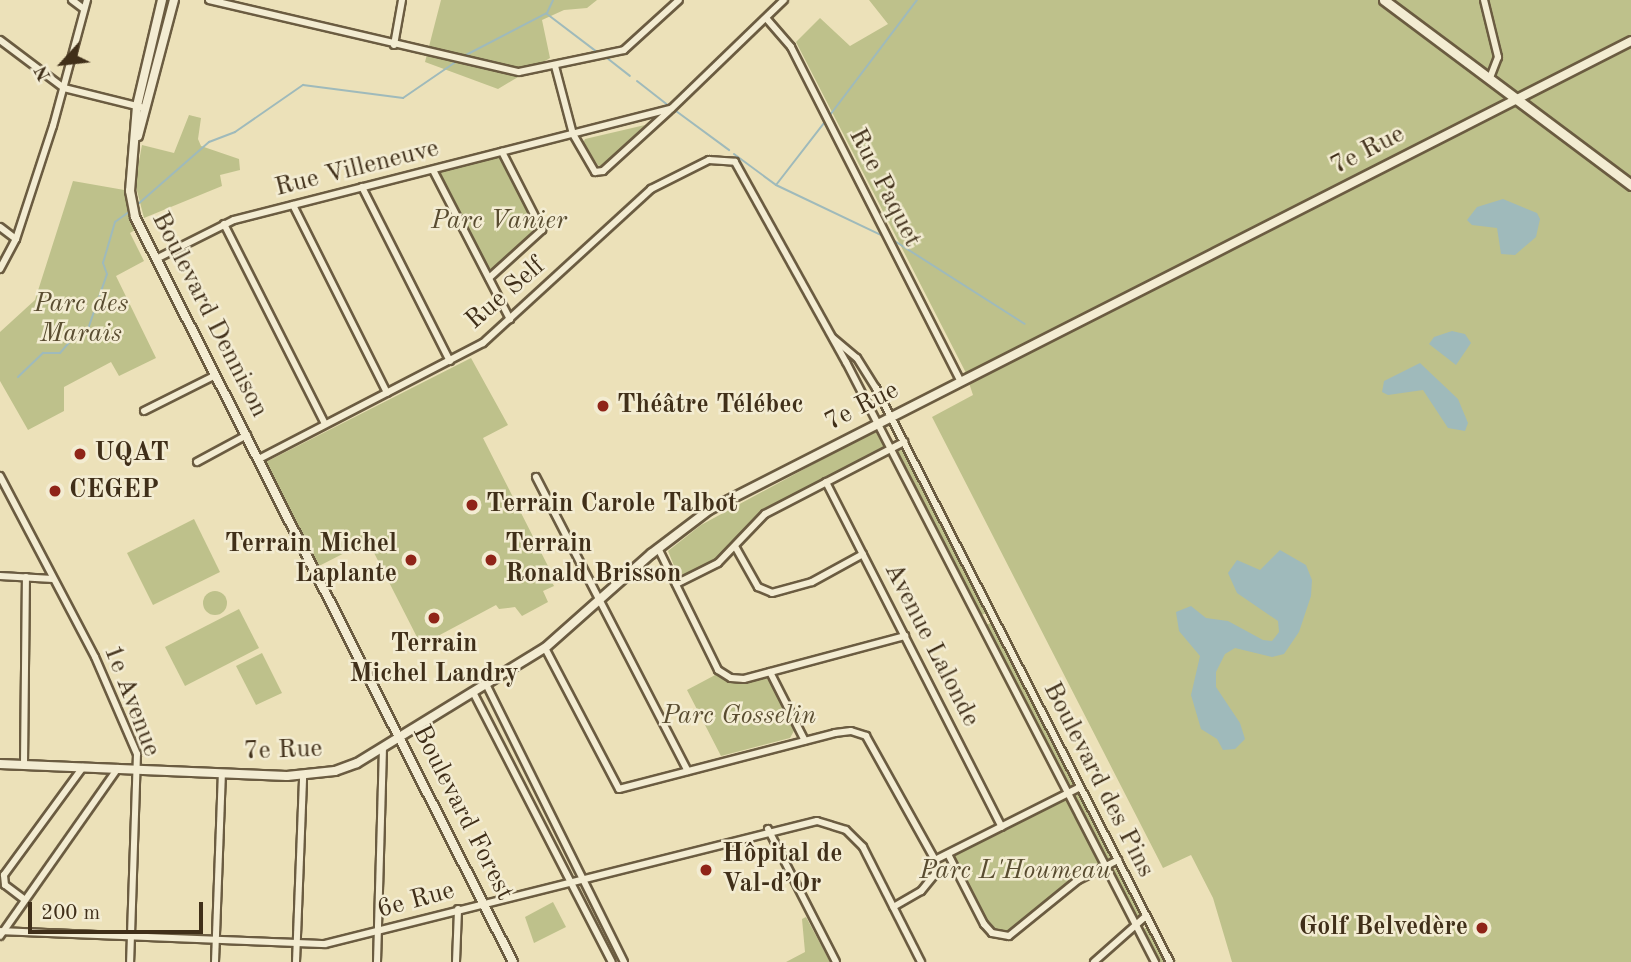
<!DOCTYPE html>
<html>
<head>
<meta charset="utf-8">
<style>
  body { margin:0 }
  #map { position:relative; width:1631px; height:962px; overflow:hidden; background:#ece1b9; font-family:"Old Standard TT",serif }
  div>[style] { position:absolute }
  [style*='--x'] { left:calc(var(--x)*1px); top:calc(var(--y)*1px); width:calc(var(--w)*1px); rotate:calc(var(--a)*1deg) }
  .green>* { inset:0; background:#bec18b }
  .round { border-radius:50% }
  .water>* { inset:0; background:#9fbabb }
  .stream>* { height:2px; margin:-1px; padding:0 1px; transform-origin:1px; border-radius:1px; background:#9fbabb }
  .roads { filter:drop-shadow(2px 0 #6b5c41) drop-shadow(-2px 0 #6b5c41) drop-shadow(0 2px #6b5c41) drop-shadow(0 -2px #6b5c41) }
  .minor>* { height:6px; margin:-3px; padding:0 3px; transform-origin:3px; border-radius:3px; background:#f3ecd2 }
  .tertiary>* { height:8px; margin:-4px; padding:0 4px; transform-origin:4px; border-radius:4px; background:#f3ecd2 }
  .secondary>* { height:9px; margin:-4.5px; padding:0 4.5px; transform-origin:4.5px; border-radius:4.5px; background:#f3ecd2 }
  .dots>* { width:19px; height:19px; translate:-50% -50%; box-sizing:border-box; border:4px solid #f3ecd2; border-radius:50% }
  span { translate:-50% -50%; white-space:nowrap; text-align:center; line-height:1.15; -webkit-text-stroke:5px #f3ecd2; paint-order:stroke }
  .street-label { font-size:26px; color:#402f19 }
  .park-label { font-size:26px; color:#594c30; font-style:italic }
  .poi-label { font-size:26px; color:#402f19; font-weight:700 }
  .left { translate:0 -50%; text-align:left }
  .right { translate:-100% -50%; text-align:right }
  .north { position:absolute; left:28px; top:28px; width:70px; height:70px; -webkit-text-stroke:5px #f3ecd2; paint-order:stroke; rotate:243deg; font-size:19px; font-weight:700; line-height:28px; text-align:center; color:#402f19 }
  .north::after { content:''; display:block; margin:auto; width:24px; height:32px; background:#402f19; clip-path:polygon(50% 0,100% 100%,50% 72%,0 100%) }
  .scale { position:absolute; left:28px; top:902px; width:175px; height:32px; box-sizing:border-box; border:4px solid #402f19; border-top:0; padding-left:9px; font-size:21px; line-height:24px; white-space:nowrap; color:#402f19; -webkit-text-stroke:5px #f3ecd2; paint-order:stroke }
</style>
</head>
<body>
<div id="map">
  <div class="green">
    <div style="clip-path:polygon(441px 0,597px 0,587px 8px,564px 10px,542px 20px,550px 58px,498px 89px,425px 62px)"></div>
    <div style="clip-path:polygon(869px 0,1631px 0,1631px 962px,1232px 962px,1213px 898px,1191px 855px,1163px 868px,932px 417px,973px 395px,965px 371px,796px 42px,820px 18px,850px 46px,888px 24px)"></div>
    <div style="clip-path:polygon(189px 115px,201px 118px,198px 139px,201px 146px,239px 159px,240px 170px,220px 175px,222px 186px,144px 218px,135px 183px,142px 145px,174px 153px)"></div>
    <div style="clip-path:polygon(645px 125px,600px 168px,583px 143px,585px 139px)"></div>
    <div style="clip-path:polygon(502px 152px,542px 230px,489px 278px,433px 170px)"></div>
    <div style="clip-path:polygon(73px 181px,130px 191px,140px 227px,130px 233px,144px 261px,116px 276px,156px 358px,119px 376px,111px 362px,64px 387px,64px 411px,28px 430px,0 381px,0 332px,35px 300px)"></div>
    <div style="clip-path:polygon(471px 358px,508px 425px,483px 438px,551px 572px,548px 574px,554px 586px,543px 591px,548px 602px,522px 616px,515px 607px,499px 609px,496px 605px,421px 645px,368px 541px,317px 567px,266px 462px)"></div>
    <div style="clip-path:polygon(876px 430px,886px 449px,763px 509px,722px 556px,685px 575px,677px 573px,668px 551px,701px 525px)"></div>
    <div style="clip-path:polygon(902px 450px,986px 613px,981px 615px,897px 452px)"></div>
    <div style="clip-path:polygon(194px 519px,220px 572px,153px 605px,127px 553px)"></div>
    <div class="round" style="left:203px;top:591px;width:24px;height:24px"></div>
    <div style="clip-path:polygon(239px 609px,259px 648px,185px 686px,165px 647px)"></div>
    <div style="clip-path:polygon(991px 623px,1074px 785px,1069px 787px,986px 625px)"></div>
    <div style="clip-path:polygon(262px 653px,282px 693px,256px 705px,236px 666px)"></div>
    <div style="clip-path:polygon(717px 674px,744px 684px,765px 678px,772px 682px,795px 729px,790px 738px,721px 756px,687px 690px)"></div>
    <div style="clip-path:polygon(1069px 793px,1106px 866px,1078px 880px,1009px 936px,992px 933px,948px 854px)"></div>
    <div style="clip-path:polygon(1079px 794px,1112px 858px,1107px 861px,1074px 797px)"></div>
    <div style="clip-path:polygon(1117px 868px,1140px 914px,1139px 916px,1135px 916px,1111px 871px)"></div>
    <div style="clip-path:polygon(553px 902px,566px 927px,534px 943px,525px 917px)"></div>
    <div style="clip-path:polygon(806px 917px,830px 962px,786px 962px,805px 952px,802px 919px)"></div>
    <div style="clip-path:polygon(1147px 927px,1165px 962px,1158px 962px,1142px 930px)"></div>
  </div>
  <div class="water">
    <div style="clip-path:polygon(1503px 199px,1537px 213px,1540px 219px,1536px 237px,1515px 255px,1501px 254px,1497px 228px,1472px 225px,1467px 220px,1477px 207px)"></div>
    <div style="clip-path:polygon(1452px 331px,1465px 334px,1471px 343px,1456px 365px,1429px 344px,1434px 337px)"></div>
    <div style="clip-path:polygon(1420px 363px,1458px 399px,1468px 423px,1465px 431px,1448px 428px,1423px 390px,1388px 395px,1382px 392px,1384px 381px)"></div>
    <div style="clip-path:polygon(1280px 550px,1306px 565px,1312px 580px,1311px 596px,1299px 632px,1284px 654px,1272px 657px,1235px 648px,1225px 654px,1216px 672px,1216px 687px,1240px 723px,1245px 739px,1235px 749px,1223px 750px,1217px 739px,1201px 729px,1191px 695px,1200px 656px,1179px 631px,1176px 612px,1191px 606px,1206px 618px,1228px 621px,1263px 640px,1272px 641px,1279px 632px,1278px 621px,1237px 593px,1228px 573px,1237px 560px,1260px 570px)"></div>
  </div>
  <div class="stream">
    <div style="--x:547;--y:14;--w:63;--a:37.2"></div>
    <div style="--x:464;--y:56;--w:93;--a:-27.4"></div>
    <div style="--x:547;--y:13;--w:14;--a:-65"></div>
    <div style="--x:607;--y:58;--w:29;--a:38"></div>
    <div style="--x:637;--y:81;--w:39;--a:38"></div>
    <div style="--x:676;--y:111;--w:66;--a:36.3"></div>
    <div style="--x:830;--y:115;--w:144;--a:-52.9"></div>
    <div style="--x:734;--y:154;--w:52;--a:36.4"></div>
    <div style="--x:776;--y:185;--w:116;--a:25.5"></div>
    <div style="--x:776;--y:185;--w:78;--a:-52.3"></div>
    <div style="--x:137;--y:205;--w:96;--a:-41.2"></div>
    <div style="--x:209;--y:142;--w:28;--a:-21"></div>
    <div style="--x:235;--y:132;--w:83;--a:-34.7"></div>
    <div style="--x:303;--y:85;--w:101;--a:7.4"></div>
    <div style="--x:403;--y:98;--w:65;--a:-34.4"></div>
    <div style="--x:893;--y:240;--w:156;--a:32.5"></div>
    <div style="--x:18;--y:377;--w:35;--a:-44"></div>
    <div style="--x:43;--y:353;--w:17;--a:0"></div>
    <div style="--x:60;--y:353;--w:29;--a:-49"></div>
    <div style="--x:79;--y:331;--w:8;--a:7"></div>
    <div style="--x:87;--y:332;--w:61;--a:-71"></div>
    <div style="--x:107;--y:274;--w:12;--a:-110"></div>
    <div style="--x:103;--y:263;--w:43;--a:-73.7"></div>
    <div style="--x:115;--y:222;--w:17;--a:-36"></div>
  </div>
  <div class="roads">
    <div class="minor">
      <div style="--x:72;--y:0;--w:15;--a:37"></div>
      <div style="--x:209;--y:0;--w:318;--a:13.1"></div>
      <div style="--x:519;--y:72;--w:107;--a:-11.8"></div>
      <div style="--x:624;--y:50;--w:74;--a:-42.3"></div>
      <div style="--x:1484;--y:0;--w:59;--a:76.2"></div>
      <div style="--x:1498;--y:57;--w:22;--a:111"></div>
      <div style="--x:766;--y:18;--w:38;--a:49"></div>
      <div style="--x:791;--y:47;--w:373;--a:63.1"></div>
      <div style="--x:0;--y:40;--w:80;--a:36.9"></div>
      <div style="--x:64;--y:88;--w:79;--a:13.9"></div>
      <div style="--x:394;--y:45;--w:46;--a:-79.9"></div>
      <div style="--x:555;--y:66;--w:70;--a:75.2"></div>
      <div style="--x:573;--y:134;--w:44;--a:59.9"></div>
      <div style="--x:595;--y:172;--w:8;--a:-7"></div>
      <div style="--x:603;--y:171;--w:89;--a:-42.3"></div>
      <div style="--x:433;--y:170;--w:168;--a:62.7"></div>
      <div style="--x:362;--y:187;--w:195;--a:63.2"></div>
      <div style="--x:293;--y:205;--w:210;--a:63.4"></div>
      <div style="--x:224;--y:224;--w:224;--a:63.2"></div>
      <div style="--x:0;--y:227;--w:20;--a:37"></div>
      <div style="--x:156;--y:259;--w:87;--a:-26.6"></div>
      <div style="--x:234;--y:220;--w:451;--a:-14.3"></div>
      <div style="--x:671;--y:109;--w:157;--a:-44"></div>
      <div style="--x:0;--y:269;--w:34;--a:-62"></div>
      <div style="--x:16;--y:239;--w:119;--a:-71.9"></div>
      <div style="--x:53;--y:126;--w:131;--a:-74.9"></div>
      <div style="--x:489;--y:278;--w:72;--a:-42.2"></div>
      <div style="--x:542;--y:230;--w:88;--a:-117.1"></div>
      <div style="--x:833;--y:338;--w:31;--a:40"></div>
      <div style="--x:857;--y:358;--w:36;--a:58"></div>
      <div style="--x:876;--y:388;--w:645;--a:62.88"></div>
      <div style="--x:144;--y:411;--w:80;--a:-26.6"></div>
      <div style="--x:259;--y:459;--w:252;--a:-27.4"></div>
      <div style="--x:483;--y:343;--w:228;--a:-42.5"></div>
      <div style="--x:651;--y:189;--w:65;--a:-26.6"></div>
      <div style="--x:709;--y:160;--w:26;--a:4"></div>
      <div style="--x:735;--y:162;--w:229;--a:61"></div>
      <div style="--x:846;--y:362;--w:675;--a:62.75"></div>
      <div style="--x:197;--y:462;--w:57;--a:-28.4"></div>
      <div style="--x:0;--y:476;--w:204;--a:62.3"></div>
      <div style="--x:95;--y:657;--w:106;--a:66.6"></div>
      <div style="--x:137;--y:754;--w:208;--a:91.9"></div>
      <div style="--x:536;--y:477;--w:331;--a:62.7"></div>
      <div style="--x:826;--y:482;--w:387;--a:63"></div>
      <div style="--x:658;--y:548;--w:136;--a:63.8"></div>
      <div style="--x:718;--y:670;--w:15;--a:32"></div>
      <div style="--x:731;--y:678;--w:13;--a:4"></div>
      <div style="--x:744;--y:679;--w:167;--a:-15"></div>
      <div style="--x:736;--y:548;--w:45;--a:60.6"></div>
      <div style="--x:758;--y:587;--w:15;--a:23"></div>
      <div style="--x:772;--y:593;--w:41;--a:-15.4"></div>
      <div style="--x:812;--y:582;--w:58;--a:-28.8"></div>
      <div style="--x:0;--y:576;--w:53;--a:3.2"></div>
      <div style="--x:676;--y:584;--w:47;--a:-26.6"></div>
      <div style="--x:718;--y:563;--w:68;--a:-46.2"></div>
      <div style="--x:765;--y:514;--w:157;--a:-27.4"></div>
      <div style="--x:545;--y:648;--w:159;--a:62.3"></div>
      <div style="--x:619;--y:789;--w:223;--a:-14.5"></div>
      <div style="--x:835;--y:733;--w:16;--a:-7"></div>
      <div style="--x:851;--y:731;--w:16;--a:18"></div>
      <div style="--x:866;--y:736;--w:142;--a:60.9"></div>
      <div style="--x:935;--y:860;--w:14;--a:90"></div>
      <div style="--x:935;--y:874;--w:22;--a:129"></div>
      <div style="--x:921;--y:891;--w:32;--a:150"></div>
      <div style="--x:770;--y:672;--w:77;--a:63.1"></div>
      <div style="--x:487;--y:686;--w:308;--a:63.6"></div>
      <div style="--x:474;--y:694;--w:301;--a:62.8"></div>
      <div style="--x:24;--y:764;--w:187;--a:-89.4"></div>
      <div style="--x:768;--y:829;--w:149;--a:62.9"></div>
      <div style="--x:948;--y:854;--w:79;--a:62.8"></div>
      <div style="--x:984;--y:924;--w:12;--a:48"></div>
      <div style="--x:992;--y:933;--w:17;--a:10"></div>
      <div style="--x:1009;--y:936;--w:89;--a:-39.1"></div>
      <div style="--x:1078;--y:880;--w:45;--a:-26.6"></div>
      <div style="--x:935;--y:860;--w:162;--a:-26.7"></div>
      <div style="--x:25;--y:900;--w:25;--a:-143"></div>
      <div style="--x:5;--y:885;--w:10;--a:-96"></div>
      <div style="--x:4;--y:875;--w:134;--a:-53.8"></div>
      <div style="--x:0;--y:931;--w:325;--a:2.3"></div>
      <div style="--x:325;--y:944;--w:507;--a:-14.04"></div>
      <div style="--x:817;--y:821;--w:30;--a:17"></div>
      <div style="--x:846;--y:830;--w:24;--a:45"></div>
      <div style="--x:863;--y:847;--w:129;--a:63.2"></div>
      <div style="--x:0;--y:936;--w:205;--a:-54.9"></div>
      <div style="--x:215;--y:962;--w:189;--a:-87.9"></div>
      <div style="--x:296;--y:962;--w:186;--a:-87.8"></div>
      <div style="--x:377;--y:962;--w:212;--a:-88.4"></div>
      <div style="--x:456;--y:962;--w:53;--a:-87.8"></div>
      <div style="--x:1094;--y:962;--w:69;--a:-41.5"></div>
    </div>
    <div class="tertiary">
      <div style="--x:162;--y:0;--w:109;--a:103.3"></div>
      <div style="--x:137;--y:106;--w:85;--a:94.7"></div>
      <div style="--x:130;--y:191;--w:26;--a:79"></div>
      <div style="--x:135;--y:217;--w:835;--a:63.1"></div>
      <div style="--x:138;--y:136;--w:141;--a:-75.2"></div>
      <div style="--x:0;--y:764;--w:287;--a:2.4"></div>
      <div style="--x:287;--y:776;--w:48;--a:-5.9"></div>
      <div style="--x:335;--y:771;--w:23;--a:-20"></div>
      <div style="--x:357;--y:763;--w:220;--a:-31.5"></div>
      <div style="--x:545;--y:648;--w:142;--a:-41.6"></div>
      <div style="--x:651;--y:554;--w:73;--a:-37.2"></div>
      <div style="--x:709;--y:510;--w:1034;--a:-26.96"></div>
    </div>
    <div class="secondary">
      <div style="--x:1384;--y:0;--w:309;--a:36.8"></div>
    </div>
  </div>
  <div class="dots">
    <div style="left:603px;top:406px;background:#8f2418"></div>
    <div style="left:80px;top:454px;background:#8f2418"></div>
    <div style="left:55px;top:491px;background:#8f2418"></div>
    <div style="left:472px;top:505px;background:#8f2418"></div>
    <div style="left:411px;top:560px;background:#8f2418"></div>
    <div style="left:491px;top:560px;background:#8f2418"></div>
    <div style="left:434px;top:618px;background:#8f2418"></div>
    <div style="left:706px;top:870px;background:#8f2418"></div>
    <div style="left:1482px;top:928px;background:#8f2418"></div>
  </div>
  <div class="street-label">
    <span style="left:1368px;top:151px;rotate:-27deg">7e Rue</span>
    <span style="left:357px;top:169px;rotate:-14deg">Rue Villeneuve</span>
    <span style="left:884px;top:188px;rotate:63deg">Rue Paquet</span>
    <span style="left:506px;top:294px;rotate:-41deg">Rue Self</span>
    <span style="left:209px;top:315px;rotate:63deg">Boulevard Dennison</span>
    <span style="left:862px;top:407px;rotate:-27deg">7e Rue</span>
    <span style="left:931px;top:645px;rotate:63deg">Avenue Lalonde</span>
    <span style="left:131px;top:701px;rotate:69deg">1e Avenue</span>
    <span style="left:283px;top:751px;rotate:-2deg">7e Rue</span>
    <span style="left:1098px;top:780px;rotate:63deg">Boulevard des Pins</span>
    <span style="left:462px;top:813px;rotate:63deg">Boulevard Forest</span>
    <span style="left:416px;top:901px;rotate:-15deg">6e Rue</span>
  </div>
  <div class="park-label">
    <span style="left:499px;top:222px">Parc Vanier</span>
    <span style="left:81px;top:320px">Parc des<br>Marais</span>
    <span style="left:739px;top:717px">Parc Gosselin</span>
    <span style="left:1015px;top:872px">Parc L'Houmeau</span>
  </div>
  <div class="poi-label">
    <span class="left" style="left:617px;top:406px">Théâtre Télébec</span>
    <span class="left" style="left:94px;top:454px">UQAT</span>
    <span class="left" style="left:69px;top:491px">CEGEP</span>
    <span class="left" style="left:486px;top:505px">Terrain Carole Talbot</span>
    <span class="right" style="left:397px;top:560px">Terrain Michel<br>Laplante</span>
    <span class="left" style="left:505px;top:560px">Terrain<br>Ronald Brisson</span>
    <span style="left:434px;top:660px">Terrain<br>Michel Landry</span>
    <span class="left" style="left:722px;top:870px">Hôpital de<br>Val-d’Or</span>
    <span class="right" style="left:1468px;top:928px">Golf Belvedère</span>
  </div>
  <div class="north">N</div>
  <div class="scale">200 m</div>
</div>
</body>
</html>
